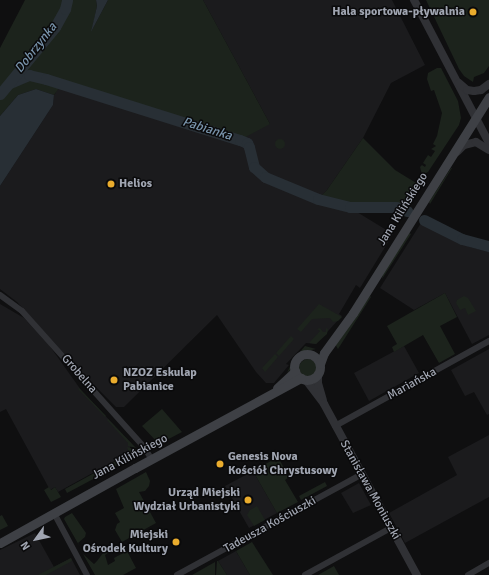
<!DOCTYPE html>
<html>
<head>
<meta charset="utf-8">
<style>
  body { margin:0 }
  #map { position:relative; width:489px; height:575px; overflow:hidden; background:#0f0f10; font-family:Signika,sans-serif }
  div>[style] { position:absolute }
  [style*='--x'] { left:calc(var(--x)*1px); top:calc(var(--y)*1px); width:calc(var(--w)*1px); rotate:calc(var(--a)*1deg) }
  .built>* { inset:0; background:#1b1b1d }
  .green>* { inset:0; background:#1c231c }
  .round { border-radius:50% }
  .water>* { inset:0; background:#282f35 }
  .river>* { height:11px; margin:-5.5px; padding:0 5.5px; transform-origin:5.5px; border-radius:5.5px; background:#282f35 }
  .minor>* { height:6px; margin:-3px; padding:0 3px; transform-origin:3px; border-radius:3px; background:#303135 }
  .tertiary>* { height:8px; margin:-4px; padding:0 4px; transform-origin:4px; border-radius:4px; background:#303135 }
  .secondary>* { height:9px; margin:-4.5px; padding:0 4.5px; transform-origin:4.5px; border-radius:4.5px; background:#3e4045 }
  .secondary>.ring { margin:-4.5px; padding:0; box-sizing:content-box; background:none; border:9px solid #3e4045; border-radius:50% }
  .dots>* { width:11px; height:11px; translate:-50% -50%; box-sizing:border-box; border:2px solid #0a0a0b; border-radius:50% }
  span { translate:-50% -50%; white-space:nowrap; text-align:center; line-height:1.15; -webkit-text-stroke:3px #0a0a0b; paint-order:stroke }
  .poi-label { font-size:12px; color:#a0a5b1; font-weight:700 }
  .right { translate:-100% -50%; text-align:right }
  .left { translate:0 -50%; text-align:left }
  .street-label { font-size:12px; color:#a0a5b1 }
  .water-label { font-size:13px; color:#7893ab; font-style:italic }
  .north { position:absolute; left:16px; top:519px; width:40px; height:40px; -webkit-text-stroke:3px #0a0a0b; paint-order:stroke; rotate:237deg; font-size:11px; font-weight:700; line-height:16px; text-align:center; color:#a0a5b1 }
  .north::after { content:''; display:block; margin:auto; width:14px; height:18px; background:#a0a5b1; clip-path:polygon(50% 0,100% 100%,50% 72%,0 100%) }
</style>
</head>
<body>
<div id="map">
  <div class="built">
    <div style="clip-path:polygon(203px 0,392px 0,425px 65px,391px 83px,363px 138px,327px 190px,317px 201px,352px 209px,393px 234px,360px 288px,356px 285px,339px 314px,342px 316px,316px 344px,306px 343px,286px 364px,289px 365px,274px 383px,266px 383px,256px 372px,217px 315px,124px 407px,116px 407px,82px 373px,17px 302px,0 289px,0 186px,53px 105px,54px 95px,61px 84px,270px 124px)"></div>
    <div style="clip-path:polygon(421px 223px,470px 247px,489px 252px,489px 335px,472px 344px,445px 293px,414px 310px,380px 288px)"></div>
    <div style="clip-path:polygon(0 304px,24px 318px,49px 345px,81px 390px,131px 443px,129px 453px,58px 492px,55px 487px,50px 490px,6px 409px,0 412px)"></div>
    <div style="clip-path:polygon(404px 346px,419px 373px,369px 401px,354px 373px)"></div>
    <div style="clip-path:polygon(489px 349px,489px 414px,487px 415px,474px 392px,465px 396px,451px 370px)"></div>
    <div style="clip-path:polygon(489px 435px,489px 497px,405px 543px,389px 513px,457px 475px,448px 457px)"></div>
    <div style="clip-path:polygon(253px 471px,277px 513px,249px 528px,225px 486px)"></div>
    <div style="clip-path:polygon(359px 483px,371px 505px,353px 513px,341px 493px)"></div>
    <div style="clip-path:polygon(35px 533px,54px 567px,71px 558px,80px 575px,0 575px,0 550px)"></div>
    <div style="clip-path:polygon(236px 551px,250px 575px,227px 575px,218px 561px)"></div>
  </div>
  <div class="green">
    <div style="clip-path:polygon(25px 0,96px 0,97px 6px,92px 30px,108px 0,203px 0,270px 124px,240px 140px,62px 84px,54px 95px,36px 89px,18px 95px,0 116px,0 96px,9px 87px,18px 81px,13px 80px,47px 37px,0 92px,0 48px)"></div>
    <div style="clip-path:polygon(426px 0,489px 0,489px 66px,484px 73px,474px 77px,473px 82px,464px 76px,459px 69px)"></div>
    <div style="clip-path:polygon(437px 68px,441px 68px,458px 101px,461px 118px,459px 125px,428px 172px,422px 175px,420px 167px,422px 165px,425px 167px,426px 165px,423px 163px,428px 155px,431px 157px,435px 151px,431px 149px,436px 146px,433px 144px,437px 136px,442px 113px,434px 90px,431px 91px,427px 79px,428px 73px)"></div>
    <div style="clip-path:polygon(363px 138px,395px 170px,421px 186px,404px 210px,396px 207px,350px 207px,318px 199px,327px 190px)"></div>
    <div class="round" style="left:275px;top:139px;width:10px;height:10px"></div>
    <div style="clip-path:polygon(451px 168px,452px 168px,430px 204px,429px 202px)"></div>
    <div style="clip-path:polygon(409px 233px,411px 234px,382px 279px,384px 269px)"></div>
    <div style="clip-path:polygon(445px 293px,457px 317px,440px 326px,455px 354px,439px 363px,423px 335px,394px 352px,392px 347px,397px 344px,387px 326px)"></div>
    <div style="clip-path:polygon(370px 296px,371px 297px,338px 349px,335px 344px)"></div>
    <div style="clip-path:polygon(464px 296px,468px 298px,476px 311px,468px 315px,465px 308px,460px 310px,456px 303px,457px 300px)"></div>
    <div style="clip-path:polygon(319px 304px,342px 317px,338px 321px,333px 322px,330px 318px,312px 319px,301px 332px,297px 329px)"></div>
    <div style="clip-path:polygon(320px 328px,323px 332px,326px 332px,326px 328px,328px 329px,327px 334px,316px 344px,309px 343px,320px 331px,317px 329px)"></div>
    <div style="clip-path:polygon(291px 336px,294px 339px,279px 356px,276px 353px)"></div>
    <div style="clip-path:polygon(305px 346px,316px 349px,302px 352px,297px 356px,293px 361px,291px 369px,287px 373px,293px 360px)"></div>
    <div style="clip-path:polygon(275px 354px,278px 357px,265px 372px,262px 368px)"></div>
    <div class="round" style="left:299px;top:359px;width:18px;height:18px"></div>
    <div style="clip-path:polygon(79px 388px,106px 416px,105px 417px,78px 389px)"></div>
    <div style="clip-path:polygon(162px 409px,182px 432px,161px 443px,157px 442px,142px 426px)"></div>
    <div style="clip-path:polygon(108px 419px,136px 448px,128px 446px,128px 443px,107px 420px)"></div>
    <div style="clip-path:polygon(127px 447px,137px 450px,136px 455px,131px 458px,126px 455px,129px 453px)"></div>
    <div style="clip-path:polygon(123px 457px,128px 459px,103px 473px,101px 473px,100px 470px)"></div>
    <div style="clip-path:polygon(278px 457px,289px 477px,285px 480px,298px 502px,277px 513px,253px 471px)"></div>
    <div style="clip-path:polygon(98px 471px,99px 476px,67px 493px,65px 489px)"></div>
    <div style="clip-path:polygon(146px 472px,150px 481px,149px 486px,145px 491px,139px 492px,156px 523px,122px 542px,115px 530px,117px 524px,120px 522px,115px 513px,124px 508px,116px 489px)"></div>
    <div style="clip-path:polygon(325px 482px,327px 486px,301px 500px,299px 496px)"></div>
    <div style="clip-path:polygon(49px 487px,51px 490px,55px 487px,61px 497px,51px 502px,44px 490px)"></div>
    <div style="clip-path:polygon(257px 506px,265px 520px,254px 526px,247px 515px,250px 510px)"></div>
    <div style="clip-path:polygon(72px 513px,86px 533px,85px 537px,78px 543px,80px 547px,64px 519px,65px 517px)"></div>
    <div style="clip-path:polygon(2px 515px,8px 526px,0 530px,0 516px)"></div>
    <div style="clip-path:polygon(252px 542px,273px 575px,250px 575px,236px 551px)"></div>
    <div style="clip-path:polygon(106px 549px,109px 548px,112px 550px,105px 555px,108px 565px,115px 561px,114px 558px,127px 551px,136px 568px,123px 575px,95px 575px,83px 554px,94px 564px,97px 561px)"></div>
    <div style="clip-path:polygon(71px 558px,72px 561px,46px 575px,38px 575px)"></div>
    <div style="clip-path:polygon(217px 561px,218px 561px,227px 575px,216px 575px)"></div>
    <div style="clip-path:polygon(215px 562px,215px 575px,192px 575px)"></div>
    <div style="clip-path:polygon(334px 566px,339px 575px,318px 575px)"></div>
  </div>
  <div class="water">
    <div style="clip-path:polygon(96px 0,108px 0,91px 32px,97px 6px)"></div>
    <div style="clip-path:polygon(28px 59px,30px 61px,14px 79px,16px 79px,18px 81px,9px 87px,0 96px,0 92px)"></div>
    <div style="clip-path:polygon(36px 89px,54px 95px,53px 105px,0 186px,0 116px,18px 95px)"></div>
  </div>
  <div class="river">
    <div style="--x:10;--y:83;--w:21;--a:-23"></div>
    <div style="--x:29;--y:75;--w:17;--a:13"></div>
    <div style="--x:46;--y:79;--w:203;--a:17.5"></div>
    <div style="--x:240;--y:140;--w:8;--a:23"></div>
    <div style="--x:247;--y:143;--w:4;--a:63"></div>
    <div style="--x:249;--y:147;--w:21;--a:76"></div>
    <div style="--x:254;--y:167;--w:15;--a:42"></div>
    <div style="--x:265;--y:177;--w:57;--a:22.5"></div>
    <div style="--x:318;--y:199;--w:33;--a:14"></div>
    <div style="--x:350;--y:207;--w:46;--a:0"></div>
    <div style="--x:396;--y:207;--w:12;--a:20"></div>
    <div style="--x:0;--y:94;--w:87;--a:-50.6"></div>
    <div style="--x:55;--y:27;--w:21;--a:-61"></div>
    <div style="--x:65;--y:9;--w:9;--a:-77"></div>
    <div style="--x:424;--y:220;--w:42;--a:26.6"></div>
    <div style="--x:462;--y:239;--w:28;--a:15"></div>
  </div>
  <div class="minor">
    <div style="--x:0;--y:295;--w:27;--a:36"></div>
    <div style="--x:22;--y:311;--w:183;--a:48.1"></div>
    <div style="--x:144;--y:447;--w:15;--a:58"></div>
    <div style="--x:335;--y:426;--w:176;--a:-28.9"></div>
    <div style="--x:54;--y:513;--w:70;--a:62"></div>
    <div style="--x:177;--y:575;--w:211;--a:-28.6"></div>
    <div style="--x:305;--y:575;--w:98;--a:-28.7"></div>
    <div style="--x:468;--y:575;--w:24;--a:-30"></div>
  </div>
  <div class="tertiary">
    <div style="--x:414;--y:0;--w:161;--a:62.3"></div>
    <div style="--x:459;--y:83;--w:11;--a:41"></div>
    <div style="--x:467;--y:90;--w:7;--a:8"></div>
    <div style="--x:474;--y:91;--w:7;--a:-8"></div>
    <div style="--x:481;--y:90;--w:10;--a:-37"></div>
    <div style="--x:457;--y:152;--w:10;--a:-45"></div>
    <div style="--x:464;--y:145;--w:12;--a:-14"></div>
    <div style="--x:476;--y:142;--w:15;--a:32"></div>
    <div style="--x:318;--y:374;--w:9;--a:90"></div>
    <div style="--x:318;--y:383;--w:18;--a:74"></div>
    <div style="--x:306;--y:380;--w:30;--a:53"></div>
    <div style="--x:324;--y:404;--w:195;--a:61.5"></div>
  </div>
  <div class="secondary">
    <div class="ring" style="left:294px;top:354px;width:17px;height:17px"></div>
    <div style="--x:320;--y:364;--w:12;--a:-70"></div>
    <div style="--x:324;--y:353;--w:49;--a:-54.1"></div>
    <div style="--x:353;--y:313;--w:255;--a:-57.8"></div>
    <div style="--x:277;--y:388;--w:25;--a:-43"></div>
    <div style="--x:0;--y:543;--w:154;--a:-29.1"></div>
    <div style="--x:135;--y:468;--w:189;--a:-28.5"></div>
  </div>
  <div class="dots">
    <div style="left:473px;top:12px;background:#eaac2d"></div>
    <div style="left:111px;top:184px;background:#eaac2d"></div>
    <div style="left:114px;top:380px;background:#eaac2d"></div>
    <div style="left:220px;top:464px;background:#eaac2d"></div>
    <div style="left:248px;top:500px;background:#eaac2d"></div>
    <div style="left:176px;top:542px;background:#eaac2d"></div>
  </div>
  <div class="poi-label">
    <span class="right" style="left:465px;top:12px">Hala sportowa-pływalnia</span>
    <span class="left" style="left:119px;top:184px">Helios</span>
    <span class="left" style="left:123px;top:380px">NZOZ Eskulap<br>Pabianice</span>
    <span class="left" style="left:228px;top:464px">Genesis Nova<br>Kościół Chrystusowy</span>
    <span class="right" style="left:240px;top:500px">Urząd Miejski<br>Wydział Urbanistyki</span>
    <span class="right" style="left:168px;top:542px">Miejski<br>Ośrodek Kultury</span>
  </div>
  <div class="street-label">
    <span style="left:403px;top:209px;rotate:-58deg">Jana Kilińskiego</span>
    <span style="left:79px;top:374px;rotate:49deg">Grobelna</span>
    <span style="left:412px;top:384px;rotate:-29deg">Mariańska</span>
    <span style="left:130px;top:457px;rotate:-28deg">Jana Kilińskiego</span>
    <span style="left:370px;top:490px;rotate:61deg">Stanisława Moniuszki</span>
    <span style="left:270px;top:525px;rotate:-29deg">Tadeusza Kościuszki</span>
  </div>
  <div class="water-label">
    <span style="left:36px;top:48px;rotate:-52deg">Dobrzynka</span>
    <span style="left:207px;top:129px;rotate:17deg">Pabianka</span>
  </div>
  <div class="north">N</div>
</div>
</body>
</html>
